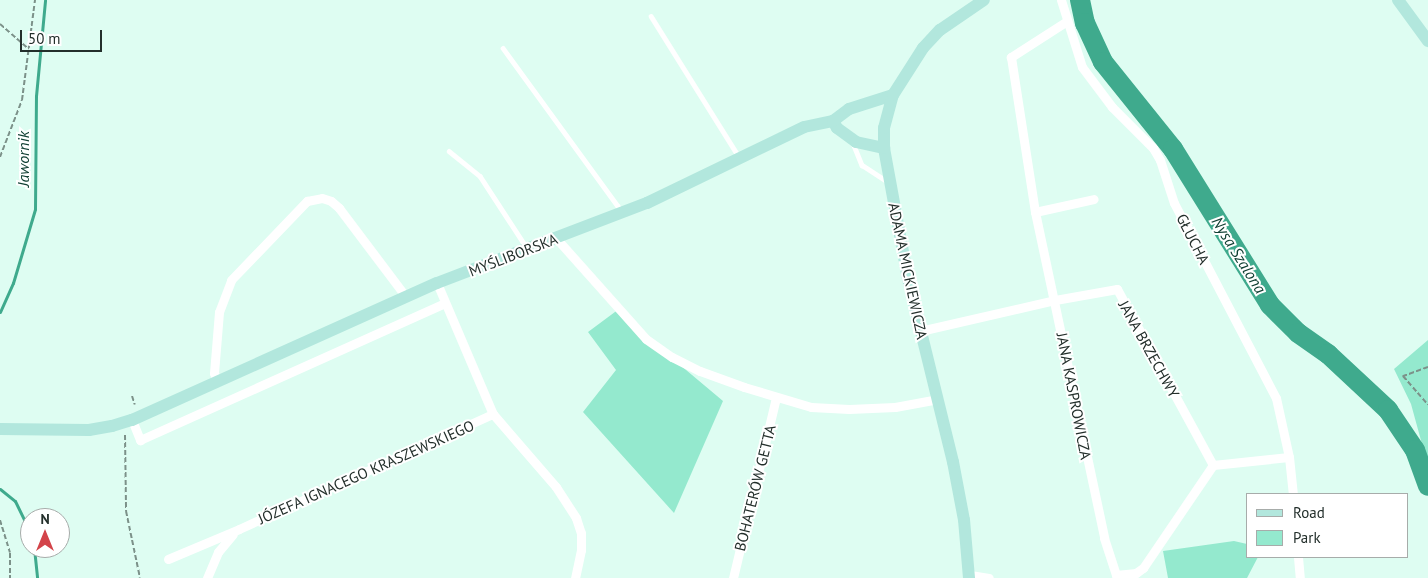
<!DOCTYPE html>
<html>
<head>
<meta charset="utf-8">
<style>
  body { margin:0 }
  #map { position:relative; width:1428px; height:578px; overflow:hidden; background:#defdf2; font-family:"PT Sans",sans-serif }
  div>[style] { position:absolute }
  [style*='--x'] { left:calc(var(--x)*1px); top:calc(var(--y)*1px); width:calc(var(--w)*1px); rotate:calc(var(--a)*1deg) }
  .green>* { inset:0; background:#94e9ce }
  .stream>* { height:3px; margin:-1.5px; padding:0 1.5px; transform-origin:1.5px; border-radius:1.5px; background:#3faa8d }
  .river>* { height:20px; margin:-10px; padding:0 10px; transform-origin:10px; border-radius:10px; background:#3faa8d }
  .path>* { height:2px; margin-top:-1px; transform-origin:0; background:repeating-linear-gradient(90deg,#7c9189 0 5px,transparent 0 7.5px) }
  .lane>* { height:4.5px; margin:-2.25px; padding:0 2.25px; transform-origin:2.25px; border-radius:2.25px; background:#fff }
  .street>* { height:9px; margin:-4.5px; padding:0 4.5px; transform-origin:4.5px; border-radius:4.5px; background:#fff }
  .secondary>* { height:12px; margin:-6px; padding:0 6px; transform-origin:6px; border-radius:6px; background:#b2e7dd }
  span { translate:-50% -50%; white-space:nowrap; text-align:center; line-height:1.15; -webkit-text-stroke:4px #fff; paint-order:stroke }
  .street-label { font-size:15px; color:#232f2b }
  .water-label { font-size:16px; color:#124034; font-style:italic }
  .legend { position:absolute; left:1246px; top:493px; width:162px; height:65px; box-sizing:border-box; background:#fff; border:1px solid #a7acaa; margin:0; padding:6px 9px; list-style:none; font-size:15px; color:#232f2b }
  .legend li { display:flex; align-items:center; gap:10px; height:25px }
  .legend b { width:25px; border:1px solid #a7acaa }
  .north { position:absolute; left:20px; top:508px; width:50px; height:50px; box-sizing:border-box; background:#fff; border:1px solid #a7acaa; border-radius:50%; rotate:0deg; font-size:14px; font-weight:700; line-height:20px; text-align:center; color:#232f2b }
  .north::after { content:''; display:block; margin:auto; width:18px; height:22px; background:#d3444a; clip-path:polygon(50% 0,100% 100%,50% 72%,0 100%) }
  .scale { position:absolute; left:20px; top:30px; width:82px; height:22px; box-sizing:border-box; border:2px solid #232f2b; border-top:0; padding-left:6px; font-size:15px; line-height:18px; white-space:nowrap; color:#232f2b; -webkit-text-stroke:4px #fff; paint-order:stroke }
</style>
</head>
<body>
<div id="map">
  <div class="green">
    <div style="clip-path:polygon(619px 309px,636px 328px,723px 401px,674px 513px,583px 412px,616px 370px,588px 332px)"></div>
    <div style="clip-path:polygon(1428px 340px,1428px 466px,1411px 404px,1394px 369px)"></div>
    <div style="clip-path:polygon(1234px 541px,1247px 544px,1247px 557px,1258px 557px,1247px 578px,1168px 578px,1163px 551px)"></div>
  </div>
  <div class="stream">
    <div style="--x:0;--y:312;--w:32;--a:-66"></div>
    <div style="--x:13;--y:283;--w:77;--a:-73.4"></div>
    <div style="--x:35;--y:209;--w:113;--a:-89.5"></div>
    <div style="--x:36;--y:96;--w:96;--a:-84.6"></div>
    <div style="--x:0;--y:489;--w:19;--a:39"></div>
    <div style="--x:15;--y:501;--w:34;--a:64"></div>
    <div style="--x:34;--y:548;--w:30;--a:84"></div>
  </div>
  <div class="river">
    <div style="--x:1080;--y:0;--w:24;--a:78"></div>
    <div style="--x:1085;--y:23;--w:43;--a:65.2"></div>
    <div style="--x:1103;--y:62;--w:112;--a:51.2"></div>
    <div style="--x:1173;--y:149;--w:184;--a:58.1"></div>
    <div style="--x:1270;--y:305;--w:40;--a:45"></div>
    <div style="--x:1298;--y:333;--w:37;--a:35"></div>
    <div style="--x:1328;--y:354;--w:82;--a:43"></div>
    <div style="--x:1388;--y:410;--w:48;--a:56"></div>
    <div style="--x:1415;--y:450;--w:38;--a:70"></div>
  </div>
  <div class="path">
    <div style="--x:0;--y:24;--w:38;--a:41"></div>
    <div style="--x:0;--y:157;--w:61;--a:-68.9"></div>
    <div style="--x:22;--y:100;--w:101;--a:-82.6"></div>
    <div style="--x:1428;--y:367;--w:27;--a:160"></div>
    <div style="--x:1403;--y:376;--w:38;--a:49"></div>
    <div style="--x:132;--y:396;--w:9;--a:72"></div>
    <div style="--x:125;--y:435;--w:76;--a:89.2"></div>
    <div style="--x:126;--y:511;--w:68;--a:78.2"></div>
    <div style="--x:0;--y:520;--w:34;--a:73"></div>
    <div style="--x:10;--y:553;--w:25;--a:90"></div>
  </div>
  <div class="lane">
    <div style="--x:651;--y:16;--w:166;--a:58"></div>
    <div style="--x:503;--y:48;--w:195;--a:54"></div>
    <div style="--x:618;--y:206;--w:6;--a:72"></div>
    <div style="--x:853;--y:143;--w:24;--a:68"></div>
    <div style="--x:862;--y:165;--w:31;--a:33"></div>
    <div style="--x:449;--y:151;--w:40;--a:39"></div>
    <div style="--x:480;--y:176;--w:86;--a:56.9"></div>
  </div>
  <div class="street">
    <div style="--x:1061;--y:0;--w:70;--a:72.6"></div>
    <div style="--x:1082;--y:67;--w:50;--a:53.1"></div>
    <div style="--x:1112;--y:107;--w:58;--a:45"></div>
    <div style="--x:1153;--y:148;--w:14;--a:60"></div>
    <div style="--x:1160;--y:160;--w:45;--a:72"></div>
    <div style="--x:1174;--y:203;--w:220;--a:62.4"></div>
    <div style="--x:1276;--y:398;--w:60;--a:77.6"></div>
    <div style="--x:1289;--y:457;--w:37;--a:84"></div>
    <div style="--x:1067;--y:21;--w:67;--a:147.3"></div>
    <div style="--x:1011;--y:57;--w:157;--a:81.2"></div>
    <div style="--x:1035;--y:212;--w:333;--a:78"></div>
    <div style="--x:1104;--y:538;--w:42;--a:72"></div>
    <div style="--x:1035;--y:212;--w:60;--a:-12.4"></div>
    <div style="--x:556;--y:238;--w:135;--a:48.3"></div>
    <div style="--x:646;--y:339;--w:32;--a:35"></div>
    <div style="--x:672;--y:357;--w:31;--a:27"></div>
    <div style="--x:700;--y:371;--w:47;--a:20"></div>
    <div style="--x:744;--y:387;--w:70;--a:16.6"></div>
    <div style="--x:811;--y:407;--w:38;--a:3"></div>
    <div style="--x:849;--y:409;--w:46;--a:-2.5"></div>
    <div style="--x:895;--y:407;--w:44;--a:-10.5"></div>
    <div style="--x:437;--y:283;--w:142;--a:66.9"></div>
    <div style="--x:493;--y:414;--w:96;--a:49.2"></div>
    <div style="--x:556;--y:487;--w:37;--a:57"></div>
    <div style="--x:576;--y:518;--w:16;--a:72"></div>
    <div style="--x:581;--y:533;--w:17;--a:90"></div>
    <div style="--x:581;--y:550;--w:29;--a:102"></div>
    <div style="--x:920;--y:331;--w:139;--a:-12.9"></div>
    <div style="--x:1055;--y:300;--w:63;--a:-10.1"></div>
    <div style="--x:1117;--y:289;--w:200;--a:61.4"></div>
    <div style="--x:1213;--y:465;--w:76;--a:-6"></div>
    <div style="--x:217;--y:382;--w:9;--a:-108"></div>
    <div style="--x:214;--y:373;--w:61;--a:-85.3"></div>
    <div style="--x:219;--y:312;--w:34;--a:-69"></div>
    <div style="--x:231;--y:280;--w:110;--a:-46.1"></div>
    <div style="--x:307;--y:201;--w:15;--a:-11"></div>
    <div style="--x:322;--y:198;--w:9;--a:18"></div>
    <div style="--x:331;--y:201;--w:11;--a:41"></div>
    <div style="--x:339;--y:208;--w:111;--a:53"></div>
    <div style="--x:132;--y:420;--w:22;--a:68"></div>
    <div style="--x:140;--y:440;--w:334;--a:-24.2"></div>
    <div style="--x:1298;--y:557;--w:21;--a:85"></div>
    <div style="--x:168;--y:559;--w:77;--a:-22.9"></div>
    <div style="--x:239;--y:529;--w:279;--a:-24.4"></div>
    <div style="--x:970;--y:575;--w:19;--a:9"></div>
    <div style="--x:1116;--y:575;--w:20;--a:-6"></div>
    <div style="--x:1136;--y:573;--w:9;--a:-36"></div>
    <div style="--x:1143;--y:568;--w:125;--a:-55.8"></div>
    <div style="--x:207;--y:578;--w:28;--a:-67"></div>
    <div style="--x:218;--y:552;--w:23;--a:-50"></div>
    <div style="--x:733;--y:578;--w:185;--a:-76.6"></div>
  </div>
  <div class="secondary">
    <div style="--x:1398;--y:0;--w:51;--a:53.8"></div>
    <div style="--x:833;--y:121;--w:8;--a:60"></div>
    <div style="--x:837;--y:128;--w:24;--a:36"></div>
    <div style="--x:856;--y:142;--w:29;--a:12"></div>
    <div style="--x:0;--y:429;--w:89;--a:0.6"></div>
    <div style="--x:89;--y:430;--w:23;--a:-10"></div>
    <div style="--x:112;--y:426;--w:21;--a:-17"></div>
    <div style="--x:132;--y:420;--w:334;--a:-24.2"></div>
    <div style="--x:437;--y:283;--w:225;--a:-20.9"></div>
    <div style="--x:647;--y:203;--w:174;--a:-25.8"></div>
    <div style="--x:804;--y:127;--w:30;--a:-12"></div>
    <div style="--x:833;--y:121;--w:20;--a:-37"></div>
    <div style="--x:849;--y:109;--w:46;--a:-17.7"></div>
    <div style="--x:969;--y:578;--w:58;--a:-94.9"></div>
    <div style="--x:964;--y:520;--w:59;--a:-100.7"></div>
    <div style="--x:953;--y:462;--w:188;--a:-103.8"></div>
    <div style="--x:908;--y:279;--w:133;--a:-100.4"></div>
    <div style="--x:884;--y:148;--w:20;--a:-90"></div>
    <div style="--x:884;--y:128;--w:34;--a:-75"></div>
    <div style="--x:893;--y:95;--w:56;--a:-57.4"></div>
    <div style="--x:923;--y:48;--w:25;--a:-47"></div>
    <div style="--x:940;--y:30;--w:53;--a:-34.3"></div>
  </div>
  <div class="street-label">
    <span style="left:1193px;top:239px;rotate:63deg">GŁUCHA</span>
    <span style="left:513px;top:255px;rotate:-21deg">MYŚLIBORSKA</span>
    <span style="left:908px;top:271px;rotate:78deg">ADAMA MICKIEWICZA</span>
    <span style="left:1149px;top:349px;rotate:61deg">JANA BRZECHWY</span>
    <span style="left:1074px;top:396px;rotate:79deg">JANA KASPROWICZA</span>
    <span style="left:366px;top:472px;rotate:-24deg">JÓZEFA IGNACEGO KRASZEWSKIEGO</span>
    <span style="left:755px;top:488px;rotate:-76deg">BOHATERÓW GETTA</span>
  </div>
  <div class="water-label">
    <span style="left:23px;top:159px;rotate:-90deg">Jawornik</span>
    <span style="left:1239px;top:255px;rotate:58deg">Nysa Szalona</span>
  </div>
  <ul class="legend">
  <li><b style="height:6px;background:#b2e7dd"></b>Road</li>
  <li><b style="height:14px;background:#94e9ce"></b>Park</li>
  </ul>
  <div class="north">N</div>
  <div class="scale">50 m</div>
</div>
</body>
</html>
